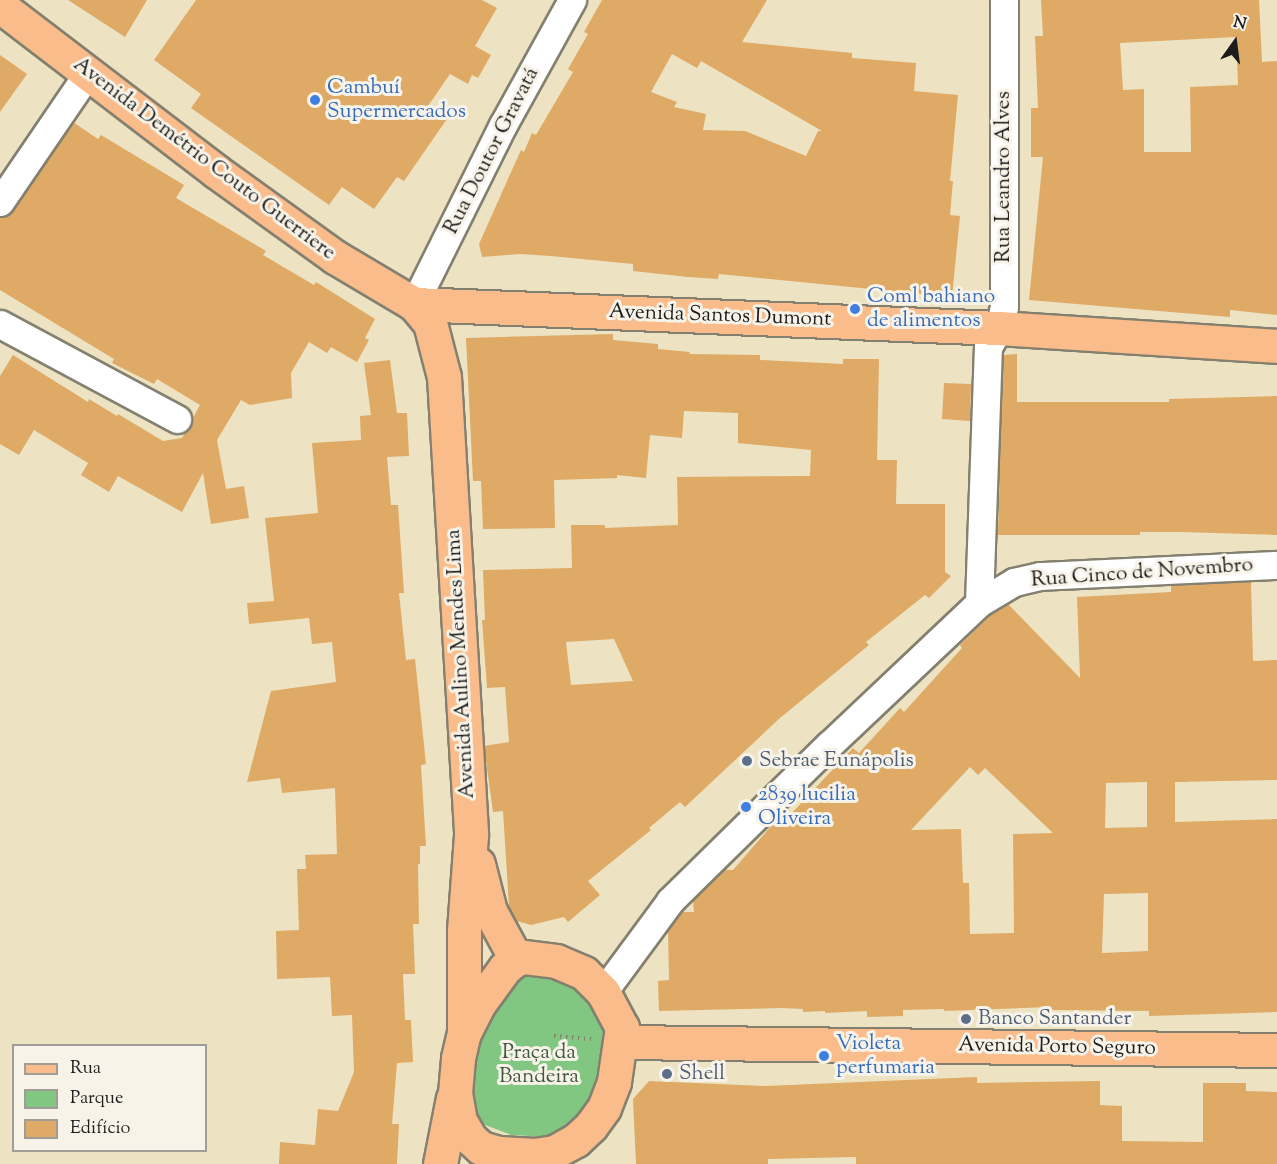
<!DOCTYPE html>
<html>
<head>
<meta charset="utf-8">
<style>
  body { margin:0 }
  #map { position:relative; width:1277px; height:1164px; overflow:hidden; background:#ede3c3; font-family:"Sorts Mill Goudy",serif }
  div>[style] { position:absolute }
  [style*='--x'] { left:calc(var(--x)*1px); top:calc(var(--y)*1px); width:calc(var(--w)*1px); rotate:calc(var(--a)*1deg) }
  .green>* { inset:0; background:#81c681 }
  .building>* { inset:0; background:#deaa65 }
  .path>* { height:4px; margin-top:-2px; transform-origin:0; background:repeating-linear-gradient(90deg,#848070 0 1.5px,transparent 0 6px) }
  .roads { filter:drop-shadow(2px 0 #848070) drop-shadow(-2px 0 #848070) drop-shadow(0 2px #848070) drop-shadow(0 -2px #848070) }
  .minor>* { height:27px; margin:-13.5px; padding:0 13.5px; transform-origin:13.5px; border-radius:13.5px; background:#fff }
  .major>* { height:33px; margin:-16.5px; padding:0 16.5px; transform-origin:16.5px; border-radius:16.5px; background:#f9bc8a }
  .dots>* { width:16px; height:16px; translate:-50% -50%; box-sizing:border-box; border:3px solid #f7f3e8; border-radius:50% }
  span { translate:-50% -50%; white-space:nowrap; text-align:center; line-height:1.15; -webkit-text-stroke:6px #f7f3e8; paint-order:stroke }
  .shop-label { font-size:21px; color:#366cbe }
  .left { translate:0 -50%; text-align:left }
  .street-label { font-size:21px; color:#1c1c1c }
  .service-label { font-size:21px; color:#4e5e75 }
  .park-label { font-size:21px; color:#3f583f }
  .legend { position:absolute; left:12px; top:1044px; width:195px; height:108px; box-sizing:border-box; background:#f7f3e8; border:2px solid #9f9d96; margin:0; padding:8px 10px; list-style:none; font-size:18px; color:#1c1c1c }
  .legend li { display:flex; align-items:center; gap:12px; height:30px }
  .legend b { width:30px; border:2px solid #9f9d96 }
  .north { position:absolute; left:1205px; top:12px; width:60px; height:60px; -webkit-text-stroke:4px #f7f3e8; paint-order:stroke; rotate:14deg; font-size:16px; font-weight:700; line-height:24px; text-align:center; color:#1c1c1c }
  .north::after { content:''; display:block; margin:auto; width:21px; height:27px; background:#1c1c1c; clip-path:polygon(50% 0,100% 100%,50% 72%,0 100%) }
</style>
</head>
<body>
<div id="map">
  <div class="green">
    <div style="clip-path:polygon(545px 969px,595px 999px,603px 1028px,601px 1094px,551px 1137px,511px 1135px,480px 1123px,467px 1088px,486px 1025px,519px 977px)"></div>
  </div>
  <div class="building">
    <div style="clip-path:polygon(68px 0,147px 0,125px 37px)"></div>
    <div style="clip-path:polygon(196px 0,482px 0,497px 8px,475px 46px,491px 55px,478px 78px,472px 75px,468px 84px,450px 74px,428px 106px,447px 119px,404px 181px,397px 177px,374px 209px,342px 187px,329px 205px,191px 108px,201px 94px,154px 60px)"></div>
    <div style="clip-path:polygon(evenodd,602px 0,767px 0,742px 42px,852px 53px,852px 58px,916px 63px,914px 91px,958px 95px,950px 181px,953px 181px,950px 215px,960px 216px,952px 297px,719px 274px,718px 279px,688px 277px,633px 271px,633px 264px,551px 256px,520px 254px,482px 257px,479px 244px,521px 150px,524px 152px,532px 133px,536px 135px,573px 72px,568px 69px,588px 34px,584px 32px,602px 0,672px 54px,697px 68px,701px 61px,822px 131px,818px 131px,806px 156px,745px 131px,703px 130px,706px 114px,674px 107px,677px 102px,651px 92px,672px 54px)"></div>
    <div style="clip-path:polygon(evenodd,1041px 0,1259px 0,1262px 62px,1277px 61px,1277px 315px,1230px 310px,1230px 317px,1029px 300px,1043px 157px,1031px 157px,1031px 108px,1038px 108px,1035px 36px,1043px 36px,1041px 0,1236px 37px,1238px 85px,1190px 87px,1191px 152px,1144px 152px,1144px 89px,1123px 90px,1120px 43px,1236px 37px)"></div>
    <div style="clip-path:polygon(0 55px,27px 74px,0 112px)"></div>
    <div style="clip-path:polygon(73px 122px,98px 139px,101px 135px,184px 185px,176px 198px,266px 251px,263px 255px,314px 285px,316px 282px,375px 319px,365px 338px,369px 340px,357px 362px,331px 347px,327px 353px,309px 342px,291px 373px,292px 398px,250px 405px,241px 400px,217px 440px,226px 489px,244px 486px,249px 518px,211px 524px,203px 473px,182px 512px,118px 476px,109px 492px,81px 475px,88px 463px,34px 430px,19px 455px,0 444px,0 376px,13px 355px,88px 402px,89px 399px,117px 416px,118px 414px,163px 441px,182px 438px,200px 405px,157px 379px,154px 384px,112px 363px,114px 359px,0 290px,0 218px,13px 211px)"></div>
    <div style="clip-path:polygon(evenodd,613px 334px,613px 340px,658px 344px,658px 349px,690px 352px,689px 354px,760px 355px,760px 360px,843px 364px,843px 359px,879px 359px,877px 460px,897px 460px,896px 504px,945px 504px,945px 572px,951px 576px,929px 598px,925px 595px,866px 642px,869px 645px,780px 718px,685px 807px,680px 802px,649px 828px,651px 830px,588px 881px,600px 895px,568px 922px,564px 917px,531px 925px,517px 921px,509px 907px,503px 811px,493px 812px,484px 746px,509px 742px,505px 687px,487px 688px,482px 620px,485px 620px,483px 570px,572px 568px,571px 525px,605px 525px,605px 528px,678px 525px,677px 477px,810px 476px,811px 450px,738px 443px,738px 413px,684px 411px,682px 438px,650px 435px,646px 478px,617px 475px,617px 478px,554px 480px,555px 528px,483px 529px,481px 481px,473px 481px,466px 338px,613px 334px,614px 639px,633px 681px,571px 685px,566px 642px,614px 639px)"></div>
    <div style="clip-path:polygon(1017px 354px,1017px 402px,1169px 402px,1169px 399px,1277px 396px,1277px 535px,1182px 532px,1140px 532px,1140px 535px,998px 535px,1003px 355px)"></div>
    <div style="clip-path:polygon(390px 360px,397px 413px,407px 413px,409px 456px,387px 457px,391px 505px,398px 505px,404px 593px,399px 593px,406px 660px,415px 659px,426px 764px,421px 765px,426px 846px,420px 846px,420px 864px,418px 864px,419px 924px,413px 924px,415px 974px,403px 974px,405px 1020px,411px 1020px,413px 1062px,397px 1063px,392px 1124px,399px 1124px,397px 1164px,279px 1164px,280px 1142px,315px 1145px,318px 1109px,338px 1111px,354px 1072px,352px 1015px,332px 1016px,330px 977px,277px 979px,276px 931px,299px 930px,297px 869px,306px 869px,305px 855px,337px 854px,335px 788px,282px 793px,280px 778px,247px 782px,271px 691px,336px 682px,332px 642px,312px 644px,309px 618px,249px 624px,247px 603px,274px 601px,265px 518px,318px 513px,312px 443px,361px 440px,360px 416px,371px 415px,364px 363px)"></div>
    <div style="clip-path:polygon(944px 383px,971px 384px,970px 421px,942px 419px)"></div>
    <div style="clip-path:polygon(evenodd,1251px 582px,1253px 661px,1277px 660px,1277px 780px,1175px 782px,1175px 822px,1277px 819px,1277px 1012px,1149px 1016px,1149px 1011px,1051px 1010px,1051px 1007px,944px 1011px,944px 1009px,903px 1010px,903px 1016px,867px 1017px,867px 1011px,825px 1013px,825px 1011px,803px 1012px,803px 1009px,782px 1008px,659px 1011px,658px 981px,669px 980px,668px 931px,681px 912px,694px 912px,693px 900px,724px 870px,733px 870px,784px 811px,789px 816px,853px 748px,859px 753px,900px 708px,904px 712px,962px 648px,960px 645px,994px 612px,1008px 604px,1080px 678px,1077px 597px,1171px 592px,1171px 586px,1251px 582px,970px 767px,978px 775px,985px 768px,1053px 833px,1013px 834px,1014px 933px,970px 934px,969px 883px,963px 883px,961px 829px,911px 830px,970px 767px,1251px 582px,1147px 782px,1147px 827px,1105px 828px,1106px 783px,1147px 782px,1251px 582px,1148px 893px,1148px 951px,1102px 953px,1104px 894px,1148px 893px)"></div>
    <div style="clip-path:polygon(977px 1077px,977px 1083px,1100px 1081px,1100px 1105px,1122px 1106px,1122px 1141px,1203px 1142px,1203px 1083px,1246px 1083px,1246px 1091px,1277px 1092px,1277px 1164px,856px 1164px,856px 1157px,768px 1159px,768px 1164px,636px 1164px,633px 1099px,649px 1081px,766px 1086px)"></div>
  </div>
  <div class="path">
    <div style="--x:554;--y:1036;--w:38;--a:5"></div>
  </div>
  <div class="roads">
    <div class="minor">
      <div style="--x:0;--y:202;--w:156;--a:-55.7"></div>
      <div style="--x:414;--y:304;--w:200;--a:-63.6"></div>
      <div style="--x:503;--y:125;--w:143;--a:-61.1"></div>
      <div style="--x:0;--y:324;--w:201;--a:28.2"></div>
      <div style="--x:979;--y:603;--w:256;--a:-88"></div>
      <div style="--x:988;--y:347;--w:22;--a:-60"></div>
      <div style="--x:999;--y:328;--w:22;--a:-77"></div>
      <div style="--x:1004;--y:307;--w:307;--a:-90"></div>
      <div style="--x:603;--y:992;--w:113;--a:-53.6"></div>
      <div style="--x:670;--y:901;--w:223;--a:-44.5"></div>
      <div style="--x:829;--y:745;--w:207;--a:-43.4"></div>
      <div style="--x:979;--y:603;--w:41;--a:-31"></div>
      <div style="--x:1014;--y:582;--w:27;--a:-13"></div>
      <div style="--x:1040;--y:576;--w:237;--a:-2.7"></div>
    </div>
    <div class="major">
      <div style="--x:0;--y:6;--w:273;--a:37.4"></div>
      <div style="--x:217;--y:172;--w:145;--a:35.8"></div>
      <div style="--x:335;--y:257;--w:92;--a:30.7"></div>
      <div style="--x:414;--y:304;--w:25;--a:50"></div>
      <div style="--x:430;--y:323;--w:56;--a:75.5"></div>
      <div style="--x:444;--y:377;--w:459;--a:86.6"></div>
      <div style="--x:471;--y:835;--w:96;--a:94.2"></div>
      <div style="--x:464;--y:931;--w:102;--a:90"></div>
      <div style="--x:414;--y:304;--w:585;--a:2.35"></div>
      <div style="--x:999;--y:328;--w:279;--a:3.7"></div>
      <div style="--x:478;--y:864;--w:49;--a:75.7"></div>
      <div style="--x:490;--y:911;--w:55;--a:61.6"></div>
      <div style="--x:524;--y:957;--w:32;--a:7"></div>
      <div style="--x:556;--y:961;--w:30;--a:23"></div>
      <div style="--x:584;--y:973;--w:27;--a:45"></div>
      <div style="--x:603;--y:992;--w:40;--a:62"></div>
      <div style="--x:622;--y:1027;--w:56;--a:98.3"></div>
      <div style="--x:614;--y:1082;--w:28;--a:111"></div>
      <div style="--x:604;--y:1108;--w:22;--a:126"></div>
      <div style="--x:591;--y:1126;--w:21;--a:137"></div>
      <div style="--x:576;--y:1140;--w:25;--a:151"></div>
      <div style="--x:554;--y:1152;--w:18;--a:171"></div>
      <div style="--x:536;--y:1155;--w:37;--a:-177"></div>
      <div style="--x:499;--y:1153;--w:19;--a:-164"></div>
      <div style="--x:481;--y:1148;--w:15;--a:-138"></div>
      <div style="--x:470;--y:1138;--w:20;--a:-120"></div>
      <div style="--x:460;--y:1121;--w:28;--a:-100"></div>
      <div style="--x:455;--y:1093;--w:35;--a:-85"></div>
      <div style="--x:458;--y:1058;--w:26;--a:-77"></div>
      <div style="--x:464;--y:1033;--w:31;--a:-63"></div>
      <div style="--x:478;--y:1005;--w:46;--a:-53.9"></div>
      <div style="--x:505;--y:968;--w:14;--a:-39"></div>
      <div style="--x:516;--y:959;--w:8;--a:-14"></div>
      <div style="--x:622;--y:1042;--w:655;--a:0.7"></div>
      <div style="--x:440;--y:1164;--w:67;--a:-78.9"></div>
    </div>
  </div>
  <div class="dots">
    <div style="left:315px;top:100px;background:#3f7fe0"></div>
    <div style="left:855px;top:309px;background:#3f7fe0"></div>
    <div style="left:747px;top:761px;background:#5c6f8a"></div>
    <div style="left:746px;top:807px;background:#3f7fe0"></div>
    <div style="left:966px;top:1019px;background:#5c6f8a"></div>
    <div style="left:824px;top:1056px;background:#3f7fe0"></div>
    <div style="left:667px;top:1074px;background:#5c6f8a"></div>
  </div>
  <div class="shop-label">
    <span class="left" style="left:327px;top:100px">Cambuí<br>Supermercados</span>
    <span class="left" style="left:867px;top:309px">Coml bahiano<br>de alimentos</span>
    <span class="left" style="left:758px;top:807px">2839 lucilia<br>Oliveira</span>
    <span class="left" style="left:836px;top:1056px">Violeta<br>perfumaria</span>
  </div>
  <div class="street-label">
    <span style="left:492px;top:151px;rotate:-63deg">Rua Doutor Gravatá</span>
    <span style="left:204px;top:159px;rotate:37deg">Avenida Demétrio Couto Guerriere</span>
    <span style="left:1004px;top:177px;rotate:-90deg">Rua Leandro Alves</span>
    <span style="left:720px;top:316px;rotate:2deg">Avenida Santos Dumont</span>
    <span style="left:1142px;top:573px;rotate:-4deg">Rua Cinco de Novembro</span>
    <span style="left:461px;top:664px;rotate:-93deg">Avenida Aulino Mendes Lima</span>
    <span style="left:1057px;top:1047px;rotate:1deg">Avenida Porto Seguro</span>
  </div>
  <div class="service-label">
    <span class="left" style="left:759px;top:761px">Sebrae Eunápolis</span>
    <span class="left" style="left:978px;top:1019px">Banco Santander</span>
    <span class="left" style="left:679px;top:1074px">Shell</span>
  </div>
  <div class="park-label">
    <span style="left:539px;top:1065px">Praça da<br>Bandeira</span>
  </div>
  <ul class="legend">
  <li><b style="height:8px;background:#f9bc8a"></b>Rua</li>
  <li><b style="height:16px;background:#81c681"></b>Parque</li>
  <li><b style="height:16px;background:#deaa65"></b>Edifício</li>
  </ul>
  <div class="north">N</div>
</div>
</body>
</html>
